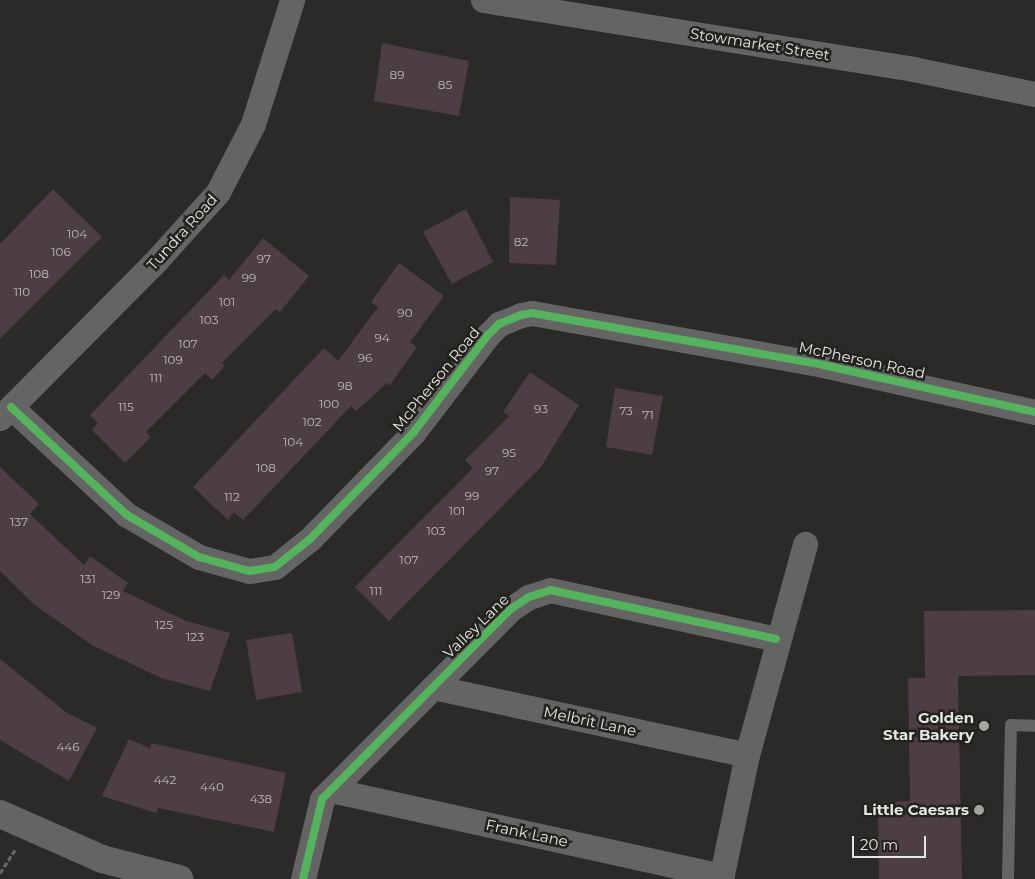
<!DOCTYPE html>
<html>
<head>
<meta charset="utf-8">
<style>
  body { margin:0 }
  #map { position:relative; width:1035px; height:879px; overflow:hidden; background:#2b2a29; font-family:Montserrat,sans-serif }
  div>[style] { position:absolute }
  [style*='--x'] { left:calc(var(--x)*1px); top:calc(var(--y)*1px); width:calc(var(--w)*1px); rotate:calc(var(--a)*1deg) }
  .building>* { inset:0; background:#4d3d44 }
  .path>* { height:3px; margin-top:-1.5px; transform-origin:0; background:repeating-linear-gradient(90deg,#686868 0 5px,transparent 0 7.5px) }
  .service>* { height:12px; margin:-6px; padding:0 6px; transform-origin:6px; border-radius:6px; background:#646464 }
  .minor>* { height:25px; margin:-12.5px; padding:0 12.5px; transform-origin:12.5px; border-radius:12.5px; background:#646464 }
  .tertiary>* { height:28px; margin:-14px; padding:0 14px; transform-origin:14px; border-radius:14px; background:#646464 }
  .cycleway>* { height:8px; margin:-4px; padding:0 4px; transform-origin:4px; border-radius:4px; background:#56b35d }
  .dots>* { width:14px; height:14px; translate:-50% -50%; box-sizing:border-box; border:2px solid #23221e; border-radius:50% }
  span { translate:-50% -50%; white-space:nowrap; text-align:center; line-height:1.15; -webkit-text-stroke:5px #23221e; paint-order:stroke }
  .number-label { font-size:12px; color:#bfbbba }
  .number-label span { -webkit-text-stroke-width:0 }
  .street-label { font-size:15px; color:#e5e5e2 }
  .poi-label { font-size:15px; color:#e5e5e2; font-weight:700 }
  .right { translate:-100% -50%; text-align:right }
  .scale { position:absolute; left:852px; top:836px; width:74px; height:22px; box-sizing:border-box; border:2px solid #e5e5e2; border-top:0; padding-left:6px; font-size:15px; line-height:18px; white-space:nowrap; color:#e5e5e2; -webkit-text-stroke:4px #23221e; paint-order:stroke }
</style>
</head>
<body>
<div id="map">
  <div class="building">
    <div style="clip-path:polygon(382px 43px,469px 61px,459px 116px,374px 101px)"></div>
    <div style="clip-path:polygon(53px 189px,102px 237px,0 339px,0 244px)"></div>
    <div style="clip-path:polygon(510px 197px,560px 200px,556px 265px,509px 263px)"></div>
    <div style="clip-path:polygon(466px 209px,493px 262px,452px 284px,423px 232px)"></div>
    <div style="clip-path:polygon(263px 238px,309px 276px,280px 312px,276px 309px,222px 363px,225px 366px,212px 380px,205px 373px,146px 432px,151px 437px,125px 463px,92px 430px,98px 423px,90px 415px,224px 275px,229px 280px)"></div>
    <div style="clip-path:polygon(399px 263px,444px 296px,410px 342px,417px 347px,390px 385px,387px 383px,356px 411px,351px 406px,243px 520px,234px 512px,228px 520px,193px 487px,324px 348px,338px 361px,378px 307px,371px 302px)"></div>
    <div style="clip-path:polygon(530px 372px,579px 405px,541px 467px,389px 621px,355px 587px,473px 468px,465px 460px,509px 416px,503px 412px)"></div>
    <div style="clip-path:polygon(615px 388px,663px 396px,652px 455px,606px 447px)"></div>
    <div style="clip-path:polygon(0 467px,39px 504px,30px 514px,84px 565px,90px 556px,128px 583px,123px 591px,186px 621px,230px 633px,210px 691px,161px 678px,92px 645px,36px 606px,0 571px)"></div>
    <div style="clip-path:polygon(1035px 610px,1035px 675px,958px 676px,962px 879px,879px 879px,878px 802px,910px 801px,908px 678px,925px 678px,924px 611px)"></div>
    <div style="clip-path:polygon(292px 633px,302px 692px,256px 700px,246px 640px)"></div>
    <div style="clip-path:polygon(0 659px,67px 713px,97px 728px,69px 781px,0 740px)"></div>
    <div style="clip-path:polygon(129px 739px,150px 748px,151px 743px,286px 773px,274px 832px,158px 808px,156px 813px,102px 796px)"></div>
  </div>
  <div class="path">
    <div style="--x:0;--y:873;--w:30;--a:-57"></div>
  </div>
  <div class="service">
    <div style="--x:1008;--y:879;--w:154;--a:-88.9"></div>
    <div style="--x:1011;--y:725;--w:24;--a:2"></div>
  </div>
  <div class="minor">
    <div style="--x:483;--y:0;--w:436;--a:9.1"></div>
    <div style="--x:913;--y:69;--w:125;--a:11.6"></div>
    <div style="--x:11;--y:407;--w:158;--a:43"></div>
    <div style="--x:127;--y:515;--w:83;--a:30.3"></div>
    <div style="--x:199;--y:557;--w:52;--a:15.6"></div>
    <div style="--x:249;--y:571;--w:26;--a:-9"></div>
    <div style="--x:275;--y:567;--w:45;--a:-38.7"></div>
    <div style="--x:310;--y:539;--w:148;--a:-45.8"></div>
    <div style="--x:413;--y:433;--w:123;--a:-52.6"></div>
    <div style="--x:488;--y:335;--w:16;--a:-45"></div>
    <div style="--x:499;--y:324;--w:24;--a:-22"></div>
    <div style="--x:521;--y:315;--w:11;--a:-10"></div>
    <div style="--x:532;--y:313;--w:296;--a:10.1"></div>
    <div style="--x:823;--y:365;--w:217;--a:12.5"></div>
    <div style="--x:0;--y:418;--w:217;--a:-45.2"></div>
    <div style="--x:153;--y:264;--w:97;--a:-47.9"></div>
    <div style="--x:218;--y:192;--w:76;--a:-62.8"></div>
    <div style="--x:253;--y:124;--w:130;--a:-72.5"></div>
    <div style="--x:433;--y:687;--w:321;--a:12.2"></div>
    <div style="--x:331;--y:790;--w:400;--a:12.4"></div>
    <div style="--x:303;--y:879;--w:82;--a:-76.6"></div>
    <div style="--x:322;--y:799;--w:268;--a:-45.2"></div>
    <div style="--x:511;--y:609;--w:22;--a:-34"></div>
    <div style="--x:529;--y:597;--w:22;--a:-18"></div>
    <div style="--x:550;--y:590;--w:231;--a:12.2"></div>
    <div style="--x:721;--y:879;--w:127;--a:-78.2"></div>
    <div style="--x:747;--y:755;--w:219;--a:-74.6"></div>
  </div>
  <div class="tertiary">
    <div style="--x:0;--y:814;--w:111;--a:23.8"></div>
    <div style="--x:102;--y:859;--w:80;--a:14.6"></div>
  </div>
  <div class="cycleway">
    <div style="--x:11;--y:407;--w:158;--a:43"></div>
    <div style="--x:127;--y:515;--w:83;--a:30.3"></div>
    <div style="--x:199;--y:557;--w:52;--a:15.6"></div>
    <div style="--x:249;--y:571;--w:26;--a:-9"></div>
    <div style="--x:275;--y:567;--w:45;--a:-38.7"></div>
    <div style="--x:310;--y:539;--w:148;--a:-45.8"></div>
    <div style="--x:413;--y:433;--w:123;--a:-52.6"></div>
    <div style="--x:488;--y:335;--w:16;--a:-45"></div>
    <div style="--x:499;--y:324;--w:24;--a:-22"></div>
    <div style="--x:521;--y:315;--w:11;--a:-10"></div>
    <div style="--x:532;--y:313;--w:296;--a:10.1"></div>
    <div style="--x:823;--y:365;--w:217;--a:12.5"></div>
    <div style="--x:303;--y:879;--w:82;--a:-76.6"></div>
    <div style="--x:322;--y:799;--w:268;--a:-45.2"></div>
    <div style="--x:511;--y:609;--w:22;--a:-34"></div>
    <div style="--x:529;--y:597;--w:22;--a:-18"></div>
    <div style="--x:550;--y:590;--w:231;--a:12.2"></div>
  </div>
  <div class="dots">
    <div style="left:984px;top:726px;background:#a4a4a1"></div>
    <div style="left:979px;top:810px;background:#a4a4a1"></div>
  </div>
  <div class="number-label">
    <span style="left:397px;top:75px">89</span>
    <span style="left:445px;top:85px">85</span>
    <span style="left:77px;top:234px">104</span>
    <span style="left:521px;top:242px">82</span>
    <span style="left:61px;top:252px">106</span>
    <span style="left:264px;top:259px">97</span>
    <span style="left:39px;top:274px">108</span>
    <span style="left:249px;top:278px">99</span>
    <span style="left:22px;top:292px">110</span>
    <span style="left:227px;top:302px">101</span>
    <span style="left:405px;top:313px">90</span>
    <span style="left:209px;top:320px">103</span>
    <span style="left:382px;top:338px">94</span>
    <span style="left:188px;top:344px">107</span>
    <span style="left:365px;top:358px">96</span>
    <span style="left:173px;top:360px">109</span>
    <span style="left:156px;top:378px">111</span>
    <span style="left:345px;top:386px">98</span>
    <span style="left:329px;top:404px">100</span>
    <span style="left:126px;top:407px">115</span>
    <span style="left:541px;top:409px">93</span>
    <span style="left:626px;top:411px">73</span>
    <span style="left:648px;top:415px">71</span>
    <span style="left:312px;top:422px">102</span>
    <span style="left:293px;top:442px">104</span>
    <span style="left:509px;top:453px">95</span>
    <span style="left:266px;top:468px">108</span>
    <span style="left:492px;top:471px">97</span>
    <span style="left:472px;top:496px">99</span>
    <span style="left:232px;top:497px">112</span>
    <span style="left:457px;top:511px">101</span>
    <span style="left:19px;top:522px">137</span>
    <span style="left:436px;top:531px">103</span>
    <span style="left:409px;top:560px">107</span>
    <span style="left:88px;top:579px">131</span>
    <span style="left:376px;top:591px">111</span>
    <span style="left:111px;top:595px">129</span>
    <span style="left:164px;top:625px">125</span>
    <span style="left:195px;top:637px">123</span>
    <span style="left:68px;top:747px">446</span>
    <span style="left:165px;top:780px">442</span>
    <span style="left:212px;top:787px">440</span>
    <span style="left:261px;top:799px">438</span>
  </div>
  <div class="street-label">
    <span style="left:760px;top:44px;rotate:9deg">Stowmarket Street</span>
    <span style="left:182px;top:232px;rotate:-48deg">Tundra Road</span>
    <span style="left:862px;top:360px;rotate:12deg">McPherson Road</span>
    <span style="left:436px;top:379px;rotate:-51deg">McPherson Road</span>
    <span style="left:476px;top:626px;rotate:-44deg">Valley Lane</span>
    <span style="left:590px;top:721px;rotate:12deg">Melbrit Lane</span>
    <span style="left:527px;top:833px;rotate:12deg">Frank Lane</span>
  </div>
  <div class="poi-label">
    <span class="right" style="left:974px;top:726px">Golden<br>Star Bakery</span>
    <span class="right" style="left:969px;top:810px">Little Caesars</span>
  </div>
  <div class="scale">20 m</div>
</div>
</body>
</html>
